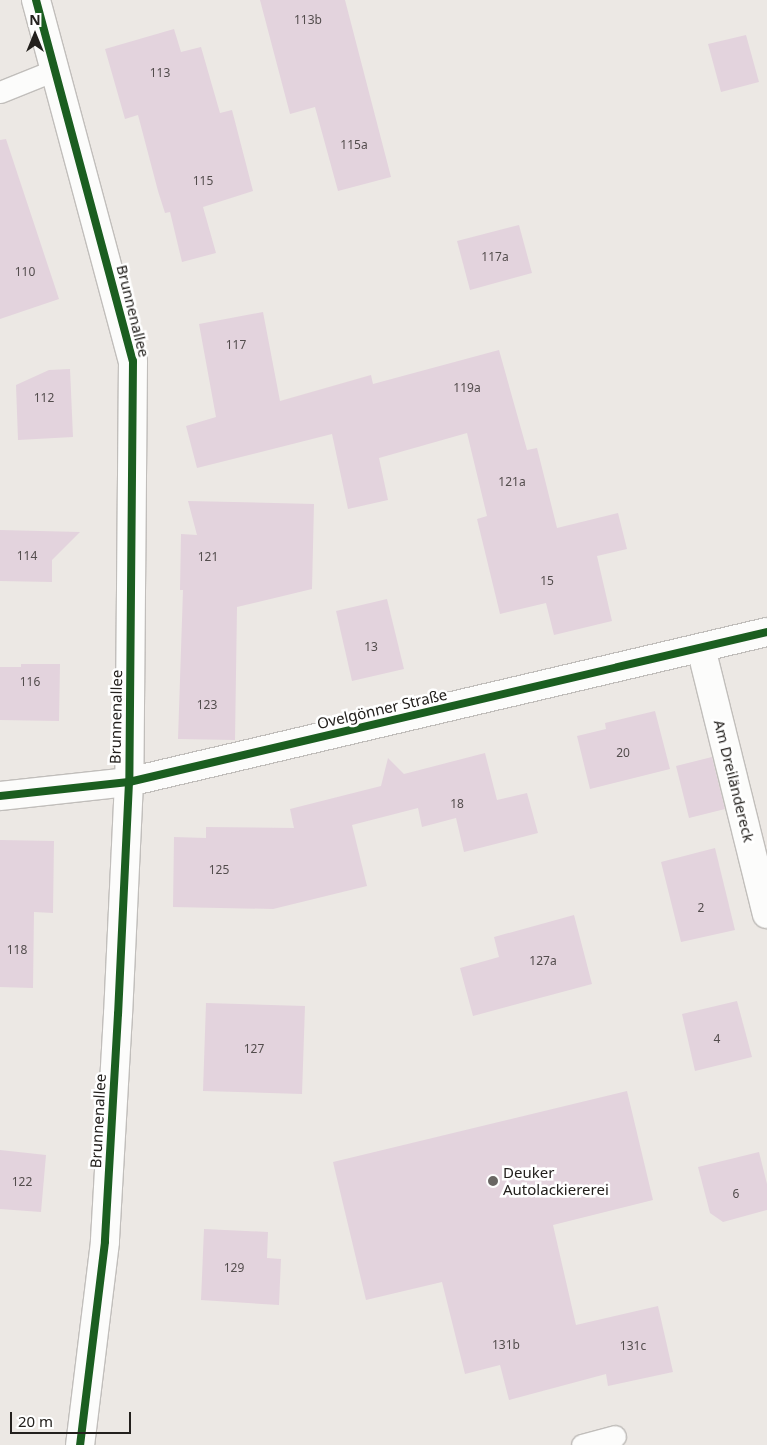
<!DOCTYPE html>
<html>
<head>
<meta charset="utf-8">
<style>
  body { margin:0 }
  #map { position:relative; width:767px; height:1445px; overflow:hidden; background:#ece8e4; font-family:"Noto Sans",sans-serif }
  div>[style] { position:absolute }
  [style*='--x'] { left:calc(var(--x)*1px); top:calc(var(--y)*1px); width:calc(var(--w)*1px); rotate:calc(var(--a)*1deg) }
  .building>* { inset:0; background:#e3d3dd }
  .roads { filter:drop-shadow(1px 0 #c1bebb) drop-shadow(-1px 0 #c1bebb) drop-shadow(0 1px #c1bebb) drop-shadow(0 -1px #c1bebb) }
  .service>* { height:21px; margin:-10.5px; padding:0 10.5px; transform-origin:10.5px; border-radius:10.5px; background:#fcfcfb }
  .minor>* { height:28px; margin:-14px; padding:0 14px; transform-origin:14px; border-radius:14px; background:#fcfcfb }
  .tertiary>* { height:28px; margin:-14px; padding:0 14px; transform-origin:14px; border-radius:14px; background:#fcfcfb }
  .cycleway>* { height:8px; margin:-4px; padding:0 4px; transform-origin:4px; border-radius:4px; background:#1b5e20 }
  .dots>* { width:14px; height:14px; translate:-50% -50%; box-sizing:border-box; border:2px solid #fff; border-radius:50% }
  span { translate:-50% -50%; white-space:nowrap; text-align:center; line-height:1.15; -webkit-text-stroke:5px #fff; paint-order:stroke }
  .number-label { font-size:12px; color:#534d4d }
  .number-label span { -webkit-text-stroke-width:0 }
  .street-label { font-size:15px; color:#23201d }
  .poi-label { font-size:15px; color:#23201d }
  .left { translate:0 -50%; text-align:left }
  .north { position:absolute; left:10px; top:10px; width:50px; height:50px; -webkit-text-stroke:4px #fff; paint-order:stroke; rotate:0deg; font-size:14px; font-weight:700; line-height:20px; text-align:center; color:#23201d }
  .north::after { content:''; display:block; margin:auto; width:18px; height:22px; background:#23201d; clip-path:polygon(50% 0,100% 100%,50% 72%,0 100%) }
  .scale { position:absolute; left:10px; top:1412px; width:121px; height:22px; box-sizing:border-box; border:2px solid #23201d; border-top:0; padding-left:6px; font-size:15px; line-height:18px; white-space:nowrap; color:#23201d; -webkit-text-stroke:4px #fff; paint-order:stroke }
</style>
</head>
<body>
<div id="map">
  <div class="building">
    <div style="clip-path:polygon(260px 0,345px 0,391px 177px,338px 191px,315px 107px,290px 114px)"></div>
    <div style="clip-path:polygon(174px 29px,181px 52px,201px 47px,220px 113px,232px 110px,253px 191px,203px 207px,216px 253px,182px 262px,170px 212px,165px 213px,158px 191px,138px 115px,125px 119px,105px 49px)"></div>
    <div style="clip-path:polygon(746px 35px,759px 82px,721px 92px,708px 44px)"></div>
    <div style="clip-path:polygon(6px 139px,59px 299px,0 319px,0 140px)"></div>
    <div style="clip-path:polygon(519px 225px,532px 273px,470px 290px,457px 241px)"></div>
    <div style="clip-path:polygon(263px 312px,280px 401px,371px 375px,373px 384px,499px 350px,527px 450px,537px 448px,557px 528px,618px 513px,627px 549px,597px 556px,612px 621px,554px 635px,546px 603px,500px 614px,477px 519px,487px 516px,467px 433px,379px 458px,388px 500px,348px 509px,332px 434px,197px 468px,186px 426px,216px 417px,199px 324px)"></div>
    <div style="clip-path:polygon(70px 369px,73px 437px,18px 440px,16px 385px,49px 370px)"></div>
    <div style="clip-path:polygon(188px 501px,314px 504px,312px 589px,237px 607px,235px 740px,178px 739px,183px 590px,180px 590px,181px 534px,197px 535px)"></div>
    <div style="clip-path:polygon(0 530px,80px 532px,52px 560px,52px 582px,0 581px)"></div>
    <div style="clip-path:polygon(387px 599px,404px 669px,352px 681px,336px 611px)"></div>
    <div style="clip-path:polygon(21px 664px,60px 664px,59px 721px,0 720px,0 667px,21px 667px)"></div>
    <div style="clip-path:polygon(655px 711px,670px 769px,590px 789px,577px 736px,606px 729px,605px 723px)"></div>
    <div style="clip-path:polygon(485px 753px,497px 800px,527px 793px,538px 833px,464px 852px,456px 818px,422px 827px,418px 808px,352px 825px,367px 886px,273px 909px,173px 907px,174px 837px,206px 838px,206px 827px,294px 828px,290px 809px,381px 786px,388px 758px,404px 774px)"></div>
    <div style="clip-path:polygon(712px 757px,725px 809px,689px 818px,676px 766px)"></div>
    <div style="clip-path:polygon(0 840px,54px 841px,53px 913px,34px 912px,33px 988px,0 987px)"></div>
    <div style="clip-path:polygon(715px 848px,735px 930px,681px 942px,661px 862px)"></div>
    <div style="clip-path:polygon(574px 915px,592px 984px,473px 1016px,460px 968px,499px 957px,494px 937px)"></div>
    <div style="clip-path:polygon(737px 1001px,752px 1057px,695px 1071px,682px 1014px)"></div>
    <div style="clip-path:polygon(206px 1003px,305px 1006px,302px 1094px,203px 1091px)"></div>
    <div style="clip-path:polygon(627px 1091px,653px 1200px,553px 1225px,576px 1325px,658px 1306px,673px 1372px,608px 1386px,606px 1374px,509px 1400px,500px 1365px,465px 1374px,442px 1282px,366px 1300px,333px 1162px)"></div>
    <div style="clip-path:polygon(0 1150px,46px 1155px,41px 1212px,0 1209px)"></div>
    <div style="clip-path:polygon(759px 1152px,767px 1184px,767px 1210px,723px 1222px,710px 1213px,698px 1167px)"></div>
    <div style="clip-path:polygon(204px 1229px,268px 1232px,267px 1258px,281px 1259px,279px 1305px,201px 1300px)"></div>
  </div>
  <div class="roads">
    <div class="service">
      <div style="--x:0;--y:92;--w:59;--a:-21.8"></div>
      <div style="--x:582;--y:1445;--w:34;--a:-15"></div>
    </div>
    <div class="minor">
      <div style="--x:701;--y:648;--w:274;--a:76.1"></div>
      <div style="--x:0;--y:796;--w:130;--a:-6.2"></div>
      <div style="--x:129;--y:782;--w:655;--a:-13.23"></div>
    </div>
    <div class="tertiary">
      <div style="--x:36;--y:0;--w:374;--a:75"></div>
      <div style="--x:133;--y:361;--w:421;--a:90.5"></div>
      <div style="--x:129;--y:782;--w:232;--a:92.7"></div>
      <div style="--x:118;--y:1014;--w:228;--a:93.3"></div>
      <div style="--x:105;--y:1242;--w:205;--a:97"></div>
    </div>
  </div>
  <div class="cycleway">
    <div style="--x:36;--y:0;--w:374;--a:75"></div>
    <div style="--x:133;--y:361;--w:421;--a:90.5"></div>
    <div style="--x:129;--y:782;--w:232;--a:92.7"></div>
    <div style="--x:118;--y:1014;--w:228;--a:93.3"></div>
    <div style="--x:105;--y:1242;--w:205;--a:97"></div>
    <div style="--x:0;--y:796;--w:130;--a:-6.2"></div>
    <div style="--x:129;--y:782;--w:655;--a:-13.23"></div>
  </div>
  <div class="dots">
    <div style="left:493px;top:1181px;background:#696663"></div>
  </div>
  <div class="number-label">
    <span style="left:308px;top:20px">113b</span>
    <span style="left:160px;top:73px">113</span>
    <span style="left:354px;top:145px">115a</span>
    <span style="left:203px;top:181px">115</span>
    <span style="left:495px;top:257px">117a</span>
    <span style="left:25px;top:272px">110</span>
    <span style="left:236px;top:345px">117</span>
    <span style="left:467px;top:388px">119a</span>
    <span style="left:44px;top:398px">112</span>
    <span style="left:512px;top:482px">121a</span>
    <span style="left:27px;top:556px">114</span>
    <span style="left:208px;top:557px">121</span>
    <span style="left:547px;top:581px">15</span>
    <span style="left:371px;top:647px">13</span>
    <span style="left:30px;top:682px">116</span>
    <span style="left:207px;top:705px">123</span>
    <span style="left:623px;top:753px">20</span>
    <span style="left:457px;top:804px">18</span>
    <span style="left:219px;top:870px">125</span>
    <span style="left:701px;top:908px">2</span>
    <span style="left:17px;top:950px">118</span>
    <span style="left:543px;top:961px">127a</span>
    <span style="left:717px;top:1039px">4</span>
    <span style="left:254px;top:1049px">127</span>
    <span style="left:22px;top:1182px">122</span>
    <span style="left:736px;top:1194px">6</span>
    <span style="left:234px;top:1268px">129</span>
    <span style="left:506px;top:1345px">131b</span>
    <span style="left:633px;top:1346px">131c</span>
  </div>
  <div class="street-label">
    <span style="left:133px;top:311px;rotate:76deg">Brunnenallee</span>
    <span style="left:382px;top:709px;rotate:-13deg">Ovelgönner Straße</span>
    <span style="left:116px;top:717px;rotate:-89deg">Brunnenallee</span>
    <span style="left:734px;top:781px;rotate:76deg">Am Dreiländereck</span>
    <span style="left:98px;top:1121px;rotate:-87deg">Brunnenallee</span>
  </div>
  <div class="poi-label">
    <span class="left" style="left:503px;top:1181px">Deuker<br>Autolackiererei</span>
  </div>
  <div class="north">N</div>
  <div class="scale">20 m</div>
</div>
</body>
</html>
